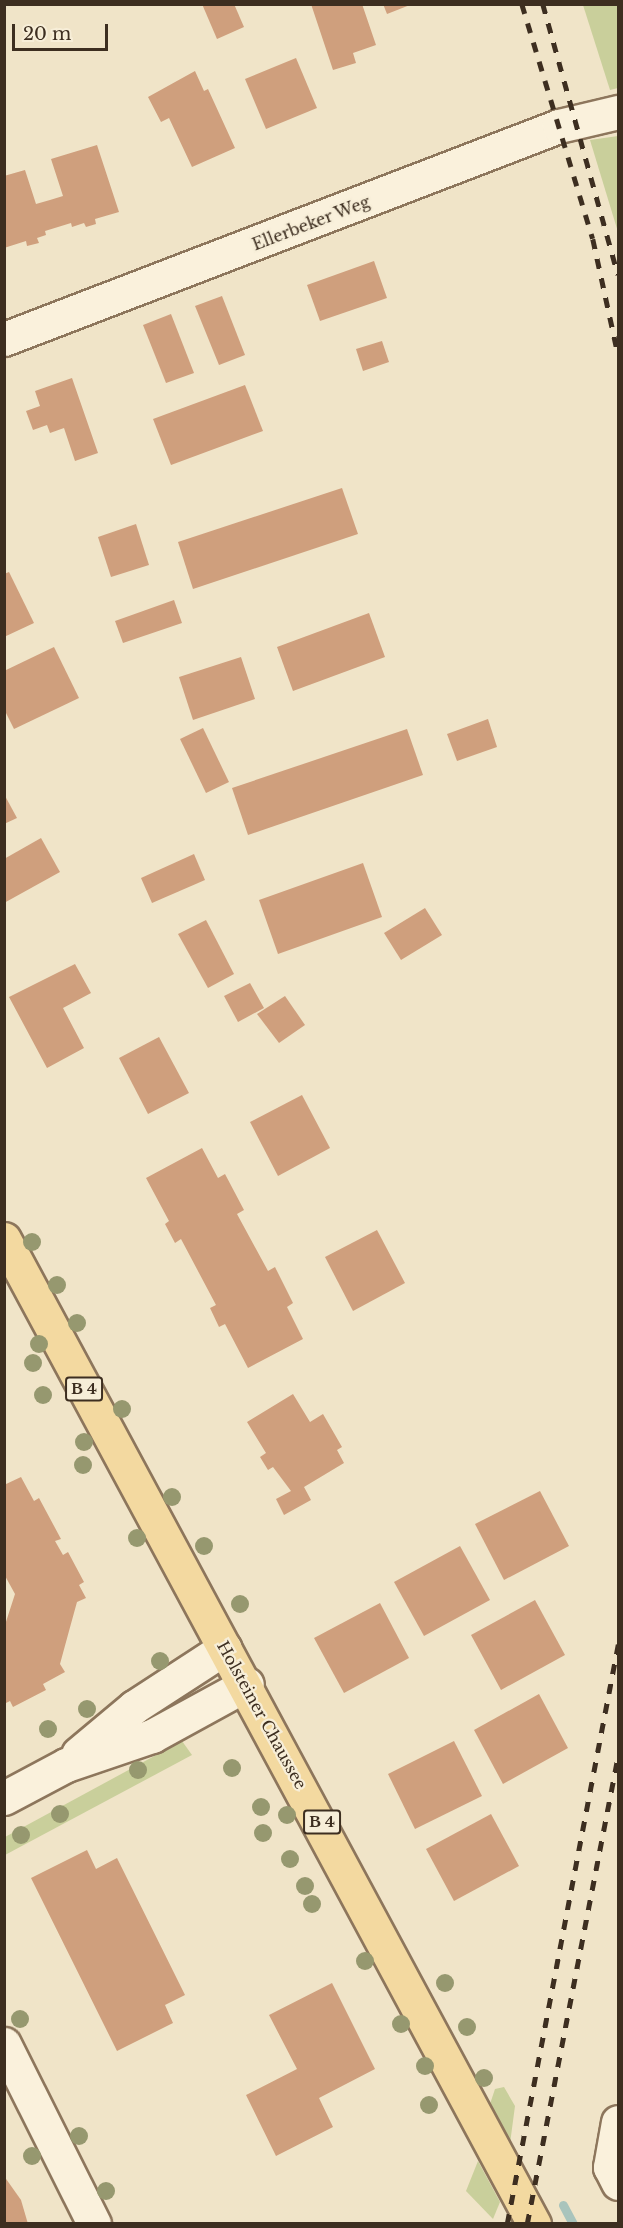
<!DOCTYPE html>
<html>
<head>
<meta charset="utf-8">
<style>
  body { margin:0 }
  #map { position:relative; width:623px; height:2228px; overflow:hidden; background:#f0e4c8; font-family:"Libre Baskerville",serif }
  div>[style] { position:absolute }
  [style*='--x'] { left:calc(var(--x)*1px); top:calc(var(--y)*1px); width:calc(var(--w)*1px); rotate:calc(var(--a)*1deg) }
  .green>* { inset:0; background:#c9cf9b }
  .stream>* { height:9px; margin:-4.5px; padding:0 4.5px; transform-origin:4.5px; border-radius:4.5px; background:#a9c4bc }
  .building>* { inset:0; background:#cf9f7d }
  .roads { filter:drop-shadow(2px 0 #8d765c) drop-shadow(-2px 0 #8d765c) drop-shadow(0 2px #8d765c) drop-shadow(0 -2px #8d765c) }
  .minor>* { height:33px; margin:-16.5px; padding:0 16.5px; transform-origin:16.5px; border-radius:16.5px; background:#faf1dc }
  .secondary>* { height:33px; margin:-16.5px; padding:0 16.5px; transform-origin:16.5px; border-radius:16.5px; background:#faf1dc }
  .primary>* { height:33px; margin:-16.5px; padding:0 16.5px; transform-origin:16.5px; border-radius:16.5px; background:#f3d9a0 }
  .rail>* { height:4.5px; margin-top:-2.25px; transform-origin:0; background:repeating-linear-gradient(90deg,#3d2e20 0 10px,transparent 0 20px) }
  .trees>* { width:18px; height:18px; margin:-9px; border-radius:50%; background:#96986f }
  span { translate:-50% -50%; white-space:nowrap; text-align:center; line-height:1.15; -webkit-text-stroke:4.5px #f7eed8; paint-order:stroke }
  .shield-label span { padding:2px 4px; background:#f7eed8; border:2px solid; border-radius:4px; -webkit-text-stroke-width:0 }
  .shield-label { font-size:15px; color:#3d2e20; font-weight:700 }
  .street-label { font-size:16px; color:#3d2e20 }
  .frame { position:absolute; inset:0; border:6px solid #3d2e20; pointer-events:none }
  .scale { position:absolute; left:12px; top:24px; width:96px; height:27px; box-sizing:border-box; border:3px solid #3d2e20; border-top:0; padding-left:8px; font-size:18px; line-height:21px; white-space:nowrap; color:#3d2e20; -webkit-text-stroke:4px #f7eed8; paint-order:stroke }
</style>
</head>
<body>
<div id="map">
  <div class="green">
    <div style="clip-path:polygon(583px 5px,618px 5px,618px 88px,610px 90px)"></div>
    <div style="clip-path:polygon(618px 136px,618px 232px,590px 140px)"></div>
    <div style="clip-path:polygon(182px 1741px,192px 1755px,5px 1855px,5px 1837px)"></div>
    <div style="clip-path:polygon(504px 2087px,515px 2106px,509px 2151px,494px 2125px,500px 2121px,490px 2104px,495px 2089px)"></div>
    <div style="clip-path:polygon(478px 2161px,500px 2202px,493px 2219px,466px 2191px)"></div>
  </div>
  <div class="stream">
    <div style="--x:563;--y:2205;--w:21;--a:62"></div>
  </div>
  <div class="building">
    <div style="clip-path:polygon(202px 4px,234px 4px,244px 27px,217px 39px)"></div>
    <div style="clip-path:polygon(311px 4px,362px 4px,376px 45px,353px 53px,356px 63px,333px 70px)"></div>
    <div style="clip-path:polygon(383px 4px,410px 4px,410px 5px,387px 14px)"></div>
    <div style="clip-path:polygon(296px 58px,317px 108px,266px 129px,245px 79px)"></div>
    <div style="clip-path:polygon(195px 71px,204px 91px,208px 89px,235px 148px,192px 167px,169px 118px,161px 122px,148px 97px)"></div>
    <div style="clip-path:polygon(97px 145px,119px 212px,95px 219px,96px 224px,86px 227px,84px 223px,72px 227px,71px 223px,45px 231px,46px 235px,37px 238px,39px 243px,27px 246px,26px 241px,4px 248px,4px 176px,25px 170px,36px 204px,50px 200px,63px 196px,51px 159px)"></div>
    <div style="clip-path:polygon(374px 261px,387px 298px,320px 321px,307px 285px)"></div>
    <div style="clip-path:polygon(222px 296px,245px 355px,219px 365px,195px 306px)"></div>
    <div style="clip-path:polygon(171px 314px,194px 373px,166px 383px,143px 325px)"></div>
    <div style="clip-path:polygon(382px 341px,389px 362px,363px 371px,356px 349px)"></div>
    <div style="clip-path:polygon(72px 378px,98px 453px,75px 461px,64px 428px,50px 433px,47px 425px,33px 430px,26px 411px,40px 406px,35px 391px)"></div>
    <div style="clip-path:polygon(245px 385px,263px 431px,171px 465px,153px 419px)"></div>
    <div style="clip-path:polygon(342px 488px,358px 534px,193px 589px,178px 542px)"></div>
    <div style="clip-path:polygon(136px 524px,149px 565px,111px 577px,98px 537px)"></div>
    <div style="clip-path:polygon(9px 572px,34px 623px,4px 637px,4px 574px)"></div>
    <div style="clip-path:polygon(174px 600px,182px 623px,123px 643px,115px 621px)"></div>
    <div style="clip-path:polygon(369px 613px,385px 657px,293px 691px,277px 647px)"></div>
    <div style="clip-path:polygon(54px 647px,79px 698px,14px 729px,4px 709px,4px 671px)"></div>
    <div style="clip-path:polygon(241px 657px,255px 699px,193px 720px,179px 677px)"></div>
    <div style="clip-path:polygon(488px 719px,497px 747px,457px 761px,447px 734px)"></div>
    <div style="clip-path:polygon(203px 728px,229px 782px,206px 793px,180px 739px)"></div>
    <div style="clip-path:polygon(407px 729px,423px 775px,248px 835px,232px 788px)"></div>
    <div style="clip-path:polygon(4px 794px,17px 818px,4px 824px)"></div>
    <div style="clip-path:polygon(41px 838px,60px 872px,4px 903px,4px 859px)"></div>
    <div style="clip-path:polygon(194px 854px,205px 880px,152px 903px,141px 878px)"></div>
    <div style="clip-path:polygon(363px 863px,382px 917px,278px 954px,259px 900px)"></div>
    <div style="clip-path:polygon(425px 908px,442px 935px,401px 960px,384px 933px)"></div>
    <div style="clip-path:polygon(206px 920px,234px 974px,208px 988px,178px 934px)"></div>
    <div style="clip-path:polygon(75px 964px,91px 993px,63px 1008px,84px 1048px,47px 1068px,9px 997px)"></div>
    <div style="clip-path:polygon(250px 983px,264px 1008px,238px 1022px,224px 996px)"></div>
    <div style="clip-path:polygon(285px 996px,305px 1025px,279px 1043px,257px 1014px)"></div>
    <div style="clip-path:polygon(159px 1037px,189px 1093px,148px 1114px,119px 1058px)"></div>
    <div style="clip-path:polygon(302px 1095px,330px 1148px,278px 1176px,250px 1122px)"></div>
    <div style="clip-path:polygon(202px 1148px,218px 1178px,225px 1174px,244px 1210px,237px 1214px,268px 1271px,275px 1267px,293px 1303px,287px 1307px,303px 1339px,248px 1368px,225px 1324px,219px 1327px,210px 1308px,216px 1305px,181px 1239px,175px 1243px,165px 1224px,169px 1221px,146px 1178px)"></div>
    <div style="clip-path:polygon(377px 1230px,405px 1283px,353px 1311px,325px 1257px)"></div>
    <div style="clip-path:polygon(293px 1394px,310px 1422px,323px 1414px,342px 1447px,337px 1450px,344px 1463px,304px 1487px,311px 1500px,284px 1515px,276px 1499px,291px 1491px,273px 1467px,268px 1470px,260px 1457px,266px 1453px,247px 1422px)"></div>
    <div style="clip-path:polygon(21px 1477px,34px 1501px,39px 1498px,61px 1539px,55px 1541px,63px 1555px,68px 1552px,84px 1582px,79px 1585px,86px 1598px,77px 1602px,69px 1631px,60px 1664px,65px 1672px,43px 1684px,46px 1690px,13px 1707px,10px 1701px,4px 1704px,4px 1628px,15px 1594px,4px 1574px,4px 1485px)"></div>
    <div style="clip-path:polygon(540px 1491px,569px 1546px,504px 1580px,475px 1524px)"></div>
    <div style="clip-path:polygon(460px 1546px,490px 1600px,424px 1636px,394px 1582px)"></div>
    <div style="clip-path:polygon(535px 1600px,565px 1655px,501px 1690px,471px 1635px)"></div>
    <div style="clip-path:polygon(380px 1603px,409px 1658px,344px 1693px,314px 1638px)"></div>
    <div style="clip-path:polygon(539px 1694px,568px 1748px,503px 1784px,474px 1730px)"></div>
    <div style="clip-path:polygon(454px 1741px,482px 1796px,415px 1829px,388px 1774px)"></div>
    <div style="clip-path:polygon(491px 1814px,519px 1866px,454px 1901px,426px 1849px)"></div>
    <div style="clip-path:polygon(87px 1850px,96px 1869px,117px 1858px,185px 1995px,165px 2005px,173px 2023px,117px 2051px,31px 1878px)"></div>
    <div style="clip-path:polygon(332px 1983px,375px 2069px,319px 2098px,333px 2127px,276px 2156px,246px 2095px,297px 2069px,269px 2015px)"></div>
    <div style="clip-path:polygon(4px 2176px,21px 2200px,28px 2224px,4px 2224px)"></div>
  </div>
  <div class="roads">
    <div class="minor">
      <div style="--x:4;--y:339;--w:594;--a:-21"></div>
      <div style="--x:559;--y:126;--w:61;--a:-13.3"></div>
      <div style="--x:4;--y:2044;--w:201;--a:63.4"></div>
      <div style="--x:618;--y:2122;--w:46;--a:100.1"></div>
      <div style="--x:610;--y:2167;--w:18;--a:63"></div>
    </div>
    <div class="secondary">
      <div style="--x:78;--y:1754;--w:73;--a:-40"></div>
      <div style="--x:134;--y:1707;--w:108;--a:-33"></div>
      <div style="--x:4;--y:1798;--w:70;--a:-28"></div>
      <div style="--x:66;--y:1765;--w:91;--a:-18.6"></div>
      <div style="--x:152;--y:1736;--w:108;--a:-28.7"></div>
    </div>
    <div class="primary">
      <div style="--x:4;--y:1239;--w:1119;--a:61.72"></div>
    </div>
  </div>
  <div class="rail">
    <div style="--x:522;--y:4;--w:245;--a:73.2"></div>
    <div style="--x:593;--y:239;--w:118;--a:77.7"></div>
    <div style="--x:543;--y:4;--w:281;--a:74.5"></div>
    <div style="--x:507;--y:2224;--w:590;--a:-79.15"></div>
    <div style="--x:527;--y:2224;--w:478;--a:-79"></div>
  </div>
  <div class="trees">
    <div style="left:32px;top:1242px"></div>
    <div style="left:57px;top:1285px"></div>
    <div style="left:77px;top:1323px"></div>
    <div style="left:39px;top:1344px"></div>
    <div style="left:33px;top:1363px"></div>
    <div style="left:43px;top:1395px"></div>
    <div style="left:122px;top:1409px"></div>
    <div style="left:84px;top:1442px"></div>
    <div style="left:83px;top:1465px"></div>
    <div style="left:172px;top:1497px"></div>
    <div style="left:137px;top:1538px"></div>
    <div style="left:204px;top:1546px"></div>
    <div style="left:240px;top:1604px"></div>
    <div style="left:160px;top:1661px"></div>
    <div style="left:87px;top:1709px"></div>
    <div style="left:48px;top:1729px"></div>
    <div style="left:232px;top:1768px"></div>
    <div style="left:138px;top:1770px"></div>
    <div style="left:261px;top:1807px"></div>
    <div style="left:60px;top:1814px"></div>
    <div style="left:287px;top:1815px"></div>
    <div style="left:263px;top:1833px"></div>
    <div style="left:21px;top:1835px"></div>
    <div style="left:290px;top:1859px"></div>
    <div style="left:305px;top:1886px"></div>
    <div style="left:312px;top:1904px"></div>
    <div style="left:365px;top:1961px"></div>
    <div style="left:445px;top:1983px"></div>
    <div style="left:20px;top:2019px"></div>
    <div style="left:401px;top:2024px"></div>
    <div style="left:467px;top:2027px"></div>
    <div style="left:425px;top:2066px"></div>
    <div style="left:484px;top:2078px"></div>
    <div style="left:429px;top:2105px"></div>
    <div style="left:79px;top:2136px"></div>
    <div style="left:32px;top:2156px"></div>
    <div style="left:106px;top:2191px"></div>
  </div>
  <div class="shield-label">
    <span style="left:84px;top:1389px">B 4</span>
    <span style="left:322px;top:1822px">B 4</span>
  </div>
  <div class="street-label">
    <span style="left:311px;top:223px;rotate:-21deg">Ellerbeker Weg</span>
    <span style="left:262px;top:1715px;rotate:61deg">Holsteiner Chaussee</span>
  </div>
  <div class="frame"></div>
  <div class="scale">20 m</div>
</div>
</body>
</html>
